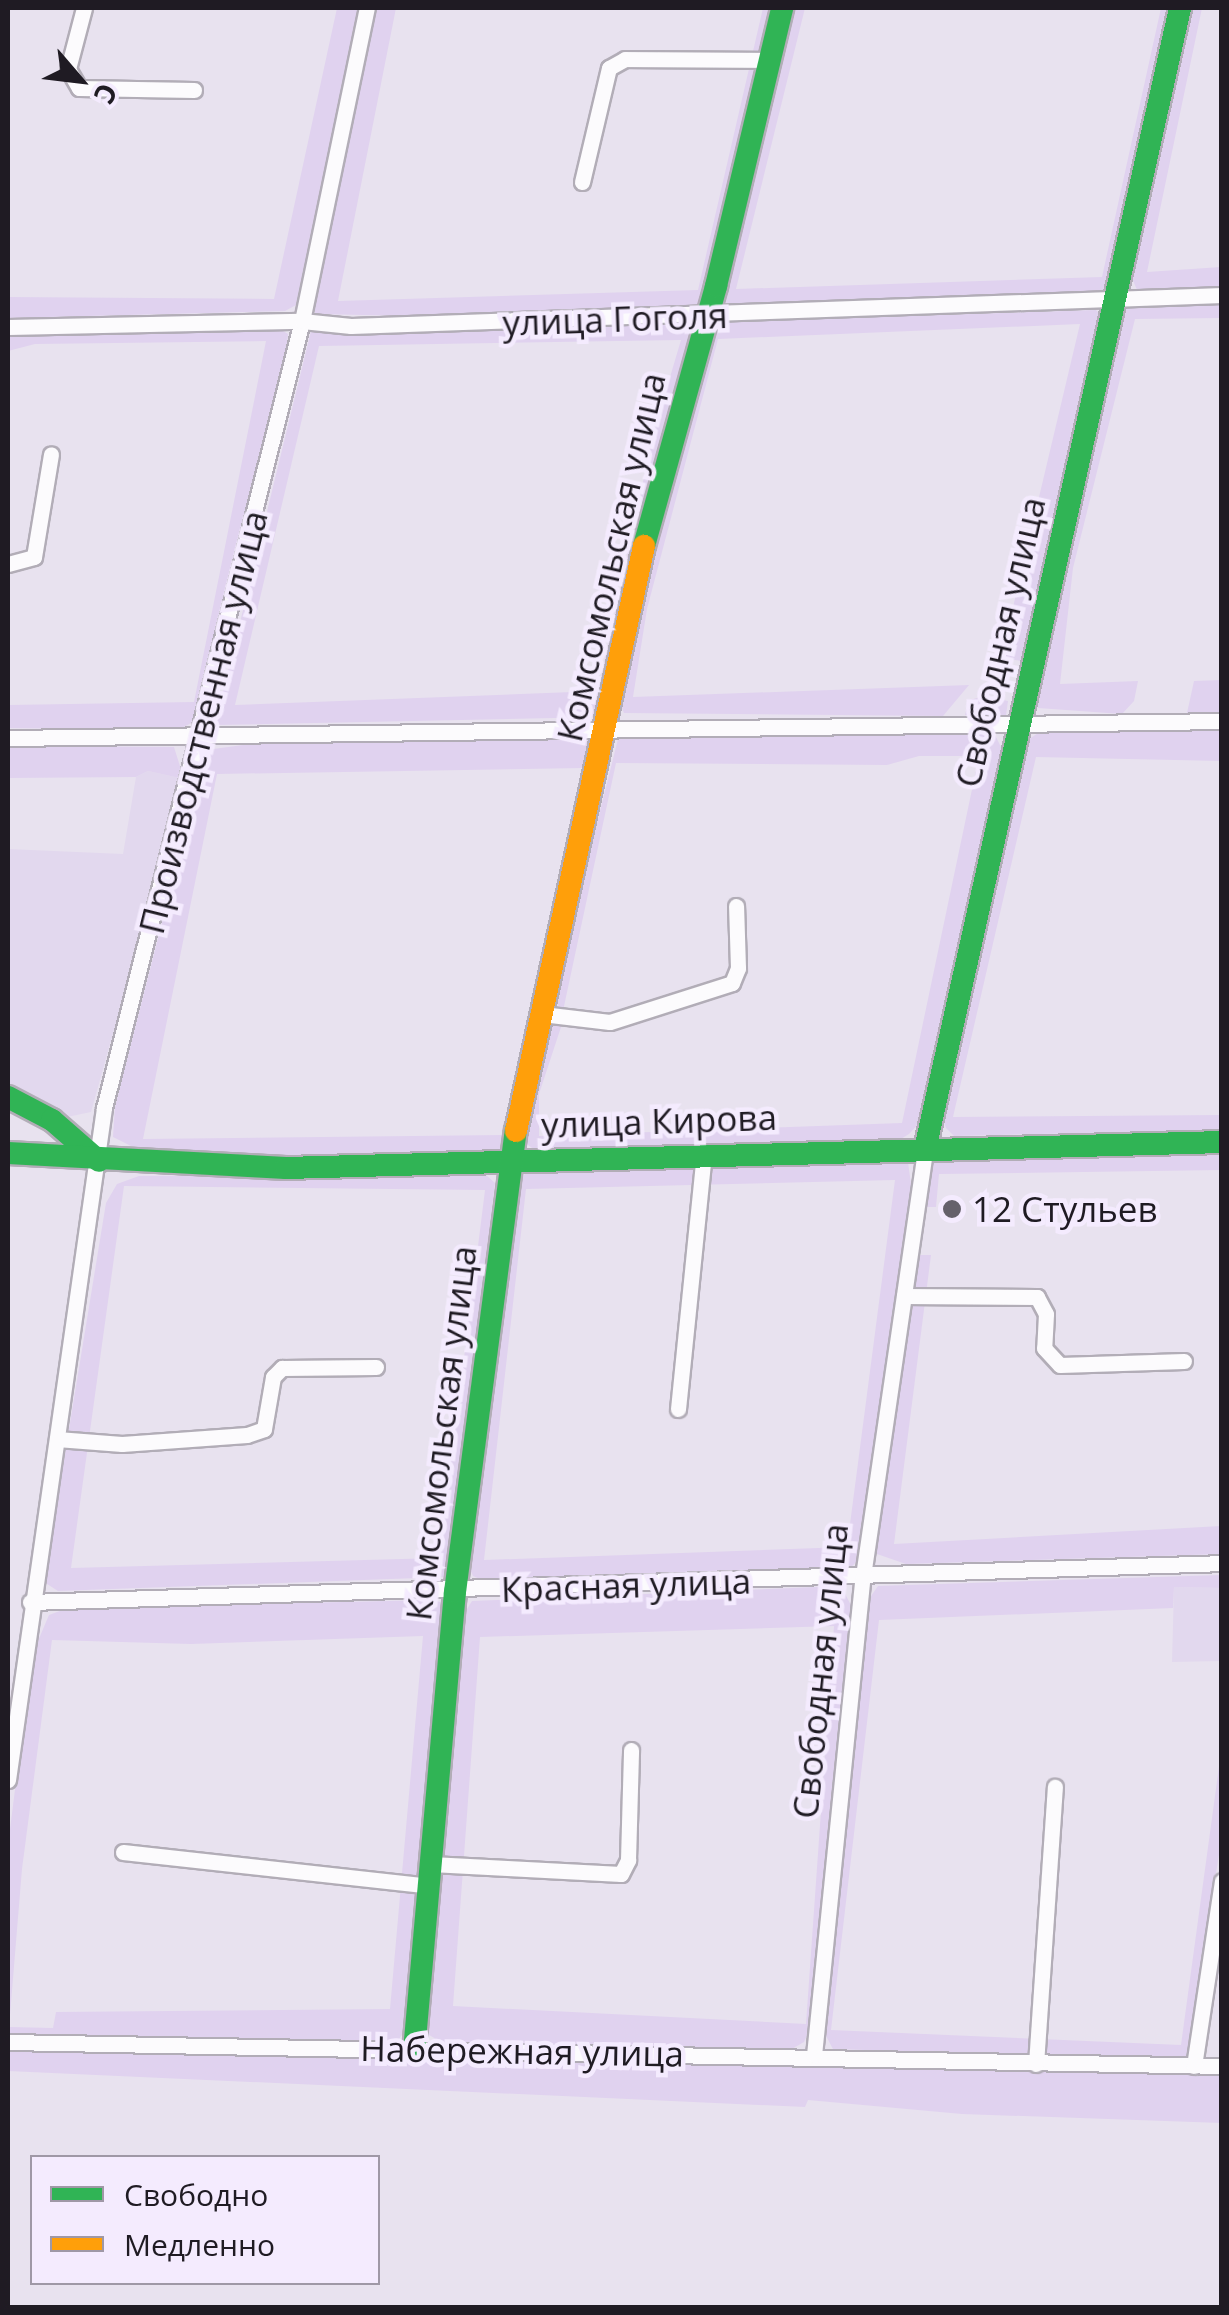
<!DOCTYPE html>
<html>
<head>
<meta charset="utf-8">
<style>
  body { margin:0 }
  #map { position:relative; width:1229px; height:2315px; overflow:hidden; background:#e8e2ef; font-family:"Open Sans",sans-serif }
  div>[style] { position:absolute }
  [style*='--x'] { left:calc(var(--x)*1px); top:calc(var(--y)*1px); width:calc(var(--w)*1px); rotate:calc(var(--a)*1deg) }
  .built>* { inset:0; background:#e2d8ee }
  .green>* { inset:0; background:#e0d2ef }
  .roads { filter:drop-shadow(2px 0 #b2adb7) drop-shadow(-2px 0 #b2adb7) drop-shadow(0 2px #b2adb7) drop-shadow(0 -2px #b2adb7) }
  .street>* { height:15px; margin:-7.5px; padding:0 7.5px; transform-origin:7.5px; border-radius:7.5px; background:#fcfbfd }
  .fast>* { height:22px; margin:-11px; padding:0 11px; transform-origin:11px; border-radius:11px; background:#30b455 }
  .slow>* { height:22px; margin:-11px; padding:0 11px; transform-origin:11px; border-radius:11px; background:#ff9f0a }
  .dots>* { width:28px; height:28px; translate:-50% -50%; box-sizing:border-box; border:5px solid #f4ebfe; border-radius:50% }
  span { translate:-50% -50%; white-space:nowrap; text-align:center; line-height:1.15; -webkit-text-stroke:9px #f4ebfe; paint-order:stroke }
  .street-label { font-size:35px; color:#1f1b23 }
  .poi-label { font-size:35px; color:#1f1b23 }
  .left { translate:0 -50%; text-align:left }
  .frame { position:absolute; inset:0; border:10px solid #1f1b23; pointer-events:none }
  .legend { position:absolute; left:30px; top:2155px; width:350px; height:130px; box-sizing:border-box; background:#f4ebfe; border:2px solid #9f98a6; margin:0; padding:12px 18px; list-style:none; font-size:30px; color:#1f1b23 }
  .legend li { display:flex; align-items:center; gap:20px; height:50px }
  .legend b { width:50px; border:2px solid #9f98a6 }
  .north { position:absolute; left:30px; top:30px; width:100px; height:100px; -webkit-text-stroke:8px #f4ebfe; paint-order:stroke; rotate:118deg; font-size:28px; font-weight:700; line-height:40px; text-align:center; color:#1f1b23 }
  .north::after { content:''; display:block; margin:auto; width:35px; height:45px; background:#1f1b23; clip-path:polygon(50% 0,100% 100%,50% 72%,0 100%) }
</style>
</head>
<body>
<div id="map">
  <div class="built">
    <div style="clip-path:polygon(148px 771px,184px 779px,91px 1112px,67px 1117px,8px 1084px,8px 849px,123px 854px,136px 777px)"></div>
    <div style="clip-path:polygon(1174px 1587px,1221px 1588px,1221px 1661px,1172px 1662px)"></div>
  </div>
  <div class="green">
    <div style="clip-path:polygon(337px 8px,359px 8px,296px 305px,285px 311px,8px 318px,8px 297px,274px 299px)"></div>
    <div style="clip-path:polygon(373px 8px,396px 8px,338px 301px,698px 290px,763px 8px,776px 8px,700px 309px,511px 318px,315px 314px,312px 299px)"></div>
    <div style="clip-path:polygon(786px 8px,805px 8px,736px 289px,1102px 277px,1161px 8px,1176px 8px,1110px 293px,722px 307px,718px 299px)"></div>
    <div style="clip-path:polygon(1187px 8px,1202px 8px,1147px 272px,1221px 267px,1221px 287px,1137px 290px,1129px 271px)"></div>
    <div style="clip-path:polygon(1221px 300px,1221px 318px,1135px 319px,1073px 568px,1060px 684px,1138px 681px,1134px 701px,1122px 714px,1038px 708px,1035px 698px,1120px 310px,1129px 304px)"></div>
    <div style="clip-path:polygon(1096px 310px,1100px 315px,1021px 661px,1004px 658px,1009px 624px,1080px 324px,718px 339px,647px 609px,633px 697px,969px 685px,943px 716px,624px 713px,620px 703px,659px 492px,714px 322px)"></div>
    <div style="clip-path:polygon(evenodd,686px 324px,693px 335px,601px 717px,215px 725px,311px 331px,686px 324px,681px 340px,654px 431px,598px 691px,235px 705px,319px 346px,681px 340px)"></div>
    <div style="clip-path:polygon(275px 326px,288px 334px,286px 355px,203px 703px,193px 722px,178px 730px,8px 728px,8px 705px,194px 702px,266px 341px,35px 344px,8px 351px,8px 334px)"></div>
    <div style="clip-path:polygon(1221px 680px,1221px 713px,1187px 713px,1194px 681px)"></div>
    <div style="clip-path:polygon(986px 696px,1008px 701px,1006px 715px,965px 715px,969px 700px)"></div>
    <div style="clip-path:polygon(1046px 728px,1221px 730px,1221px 761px,1036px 757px,953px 1117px,1221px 1115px,1221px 1130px,954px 1136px,946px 1128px,941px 1114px,1023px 743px)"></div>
    <div style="clip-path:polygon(993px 731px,1003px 751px,923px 1119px,909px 1134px,896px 1142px,535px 1150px,525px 1143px,548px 1028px,555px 1023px,562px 1024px,539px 1094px,539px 1136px,902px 1123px,979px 756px,919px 756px,887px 765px,616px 763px,563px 1011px,553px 999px,619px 735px)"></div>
    <div style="clip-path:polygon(evenodd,586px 735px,595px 741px,504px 1152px,216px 1158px,143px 1152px,113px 1137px,115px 1107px,206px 750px,257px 743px,586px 735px,584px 768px,504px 1135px,143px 1139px,217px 774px,584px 768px)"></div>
    <div style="clip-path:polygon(8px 746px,174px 747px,184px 779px,148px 771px,136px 777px,8px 778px)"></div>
    <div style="clip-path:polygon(1221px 1153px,1221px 1170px,939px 1174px,936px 1207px,925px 1207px,932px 1160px)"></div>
    <div style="clip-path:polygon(evenodd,908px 1162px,913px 1199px,861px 1558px,851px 1567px,484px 1581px,473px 1576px,467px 1563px,514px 1182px,532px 1169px,908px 1162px,895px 1180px,847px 1547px,484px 1560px,526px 1189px,895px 1180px)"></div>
    <div style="clip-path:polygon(evenodd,485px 1174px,495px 1183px,446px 1577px,58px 1591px,44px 1582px,106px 1203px,117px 1184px,139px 1176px,485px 1174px,124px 1186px,485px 1190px,439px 1558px,71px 1568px,124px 1186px)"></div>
    <div style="clip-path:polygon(918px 1255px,931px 1255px,894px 1544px,1221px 1526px,1221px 1554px,906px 1564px,874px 1553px)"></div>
    <div style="clip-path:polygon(1221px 1575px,1221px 1588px,1174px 1587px,1173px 1608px,879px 1620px,831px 2030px,1181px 2045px,1221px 1752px,1221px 1842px,1186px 2060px,833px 2049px,825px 2034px,827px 2000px,869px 1599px,878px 1586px)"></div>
    <div style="clip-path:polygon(evenodd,841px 1586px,853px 1609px,811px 2026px,804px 2042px,790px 2050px,443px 2043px,429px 2035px,424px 2026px,440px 1837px,462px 1617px,472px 1601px,841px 1586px,834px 1626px,806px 2024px,453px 2006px,480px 1637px,834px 1626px)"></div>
    <div style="clip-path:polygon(evenodd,433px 1600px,443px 1603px,410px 2024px,399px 2039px,374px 2045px,8px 2036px,8px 1845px,32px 1655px,49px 1615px,68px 1608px,433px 1600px,423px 1636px,390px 2009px,56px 2012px,53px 2028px,9px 2027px,22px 1869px,52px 1640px,191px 1644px,423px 1636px)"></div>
    <div style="clip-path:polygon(8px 2048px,1221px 2074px,1222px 2123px,962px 2114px,808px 2100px,805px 2107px,8px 2071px)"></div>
  </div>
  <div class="roads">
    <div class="street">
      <div style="--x:84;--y:8;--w:63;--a:104.7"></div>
      <div style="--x:68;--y:69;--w:22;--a:60"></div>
      <div style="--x:79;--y:88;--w:115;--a:1"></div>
      <div style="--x:582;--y:182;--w:117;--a:-76.7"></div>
      <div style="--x:609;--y:68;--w:18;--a:-29"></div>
      <div style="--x:625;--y:59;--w:147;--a:0.4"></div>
      <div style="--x:8;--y:327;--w:294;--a:-1.2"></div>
      <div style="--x:302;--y:321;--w:49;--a:5.8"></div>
      <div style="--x:351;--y:326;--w:872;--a:-2.04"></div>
      <div style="--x:8;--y:564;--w:27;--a:-15"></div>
      <div style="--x:34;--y:557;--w:104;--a:-80.6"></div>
      <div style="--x:8;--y:738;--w:1214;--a:-0.8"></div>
      <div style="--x:542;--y:1014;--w:68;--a:6.7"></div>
      <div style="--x:610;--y:1022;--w:128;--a:-17.7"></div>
      <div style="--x:732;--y:983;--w:16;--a:-68"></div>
      <div style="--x:738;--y:968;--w:62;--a:-91.8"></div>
      <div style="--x:904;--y:1296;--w:133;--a:0.4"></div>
      <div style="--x:1037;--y:1297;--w:19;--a:62"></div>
      <div style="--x:1046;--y:1314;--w:34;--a:93"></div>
      <div style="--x:1044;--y:1348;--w:23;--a:47"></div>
      <div style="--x:1060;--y:1365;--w:124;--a:-1.8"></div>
      <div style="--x:678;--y:1409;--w:256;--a:-84.2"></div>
      <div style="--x:57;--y:1439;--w:65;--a:4.4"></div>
      <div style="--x:122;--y:1444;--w:125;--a:-4.1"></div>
      <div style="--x:247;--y:1435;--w:18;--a:-19"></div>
      <div style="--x:264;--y:1429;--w:53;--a:-80.2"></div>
      <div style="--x:273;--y:1377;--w:13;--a:-45"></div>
      <div style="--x:282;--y:1368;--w:94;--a:-0.6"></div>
      <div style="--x:30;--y:1602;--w:1193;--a:-1.87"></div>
      <div style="--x:8;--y:1780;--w:679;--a:-81.87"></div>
      <div style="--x:104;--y:1108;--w:812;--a:-75.88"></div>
      <div style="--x:302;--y:321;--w:320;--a:-78.3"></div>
      <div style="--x:123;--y:1852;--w:309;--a:6.3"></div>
      <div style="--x:431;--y:1864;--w:190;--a:3"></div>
      <div style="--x:621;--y:1874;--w:16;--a:-63"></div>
      <div style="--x:628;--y:1860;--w:110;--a:-88.4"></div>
      <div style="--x:8;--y:2042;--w:1214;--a:1.13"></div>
      <div style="--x:814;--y:2055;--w:481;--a:-84.2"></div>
      <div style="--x:863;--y:1576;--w:431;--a:-81.7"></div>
      <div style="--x:1036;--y:2064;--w:278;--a:-86.1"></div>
      <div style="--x:1194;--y:2066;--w:187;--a:-81.4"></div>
    </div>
    <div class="fast">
      <div style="--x:644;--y:546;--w:270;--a:-74.5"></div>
      <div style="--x:716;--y:286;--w:286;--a:-76.6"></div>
      <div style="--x:8;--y:1097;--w:50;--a:27.6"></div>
      <div style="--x:52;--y:1120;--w:62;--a:41.1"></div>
      <div style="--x:925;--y:1149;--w:1169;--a:-77.4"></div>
      <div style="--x:8;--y:1153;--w:278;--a:3.1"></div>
      <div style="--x:286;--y:1168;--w:936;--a:-1.59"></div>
      <div style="--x:414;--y:2051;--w:461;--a:-84.9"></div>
      <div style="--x:455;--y:1592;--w:465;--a:-82.5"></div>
    </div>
    <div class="slow">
      <div style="--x:516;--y:1131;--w:599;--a:-77.66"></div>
    </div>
  </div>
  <div class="dots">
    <div style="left:952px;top:1209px;background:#65616a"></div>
  </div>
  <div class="street-label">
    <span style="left:615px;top:319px;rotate:-2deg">улица Гоголя</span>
    <span style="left:611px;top:557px;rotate:-77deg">Комсомольская улица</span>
    <span style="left:1000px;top:642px;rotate:-77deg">Свободная улица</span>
    <span style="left:203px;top:722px;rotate:-76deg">Производственная улица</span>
    <span style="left:659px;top:1121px;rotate:-2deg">улица Кирова</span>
    <span style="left:441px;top:1433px;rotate:-83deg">Комсомольская улица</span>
    <span style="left:626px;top:1585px;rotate:-2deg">Красная улица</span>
    <span style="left:820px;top:1671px;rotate:-84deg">Свободная улица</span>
    <span style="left:522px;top:2051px;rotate:1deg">Набережная улица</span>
  </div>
  <div class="poi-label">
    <span class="left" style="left:972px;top:1209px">12 Стульев</span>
  </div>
  <div class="frame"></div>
  <ul class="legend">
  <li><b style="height:12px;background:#30b455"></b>Свободно</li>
  <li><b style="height:12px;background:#ff9f0a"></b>Медленно</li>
  </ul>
  <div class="north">С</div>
</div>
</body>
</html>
